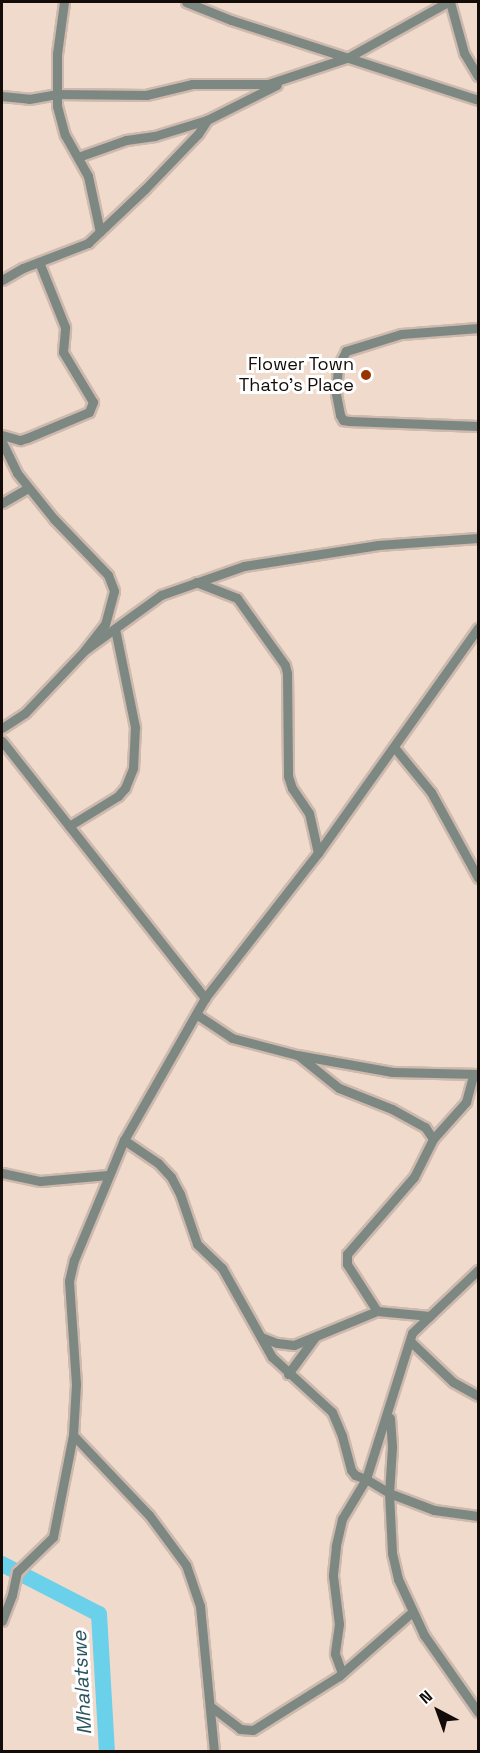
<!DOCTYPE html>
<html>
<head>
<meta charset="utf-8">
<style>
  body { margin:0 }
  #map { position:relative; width:480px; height:1753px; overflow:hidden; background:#f0dacc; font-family:"Space Grotesk",sans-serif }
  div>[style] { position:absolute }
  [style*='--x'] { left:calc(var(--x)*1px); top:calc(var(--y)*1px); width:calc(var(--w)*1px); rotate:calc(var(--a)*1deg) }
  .river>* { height:16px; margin:-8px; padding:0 8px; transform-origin:8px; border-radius:8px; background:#6bd0e9 }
  .roads { filter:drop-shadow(2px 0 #cdb9ad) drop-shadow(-2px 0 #cdb9ad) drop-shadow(0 2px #cdb9ad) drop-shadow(0 -2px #cdb9ad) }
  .minor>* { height:9px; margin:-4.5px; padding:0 4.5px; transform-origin:4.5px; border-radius:4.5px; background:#7e8883 }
  .dots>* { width:16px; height:16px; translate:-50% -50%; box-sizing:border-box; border:3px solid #fff; border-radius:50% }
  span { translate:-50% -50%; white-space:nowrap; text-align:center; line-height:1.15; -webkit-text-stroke:6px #fff; paint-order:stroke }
  .poi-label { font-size:18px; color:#130c08 }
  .right { translate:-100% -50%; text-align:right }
  .water-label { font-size:20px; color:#28545f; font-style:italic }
  .frame { position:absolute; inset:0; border:3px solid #130c08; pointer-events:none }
  .north { position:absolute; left:408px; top:1681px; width:60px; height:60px; -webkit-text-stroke:4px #fff; paint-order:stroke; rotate:319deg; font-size:16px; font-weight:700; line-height:24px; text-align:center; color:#130c08 }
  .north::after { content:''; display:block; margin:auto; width:21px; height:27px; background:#130c08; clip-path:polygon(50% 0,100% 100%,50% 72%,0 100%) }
</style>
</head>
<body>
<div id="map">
  <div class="river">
    <div style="--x:2;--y:1564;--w:109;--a:27.3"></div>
    <div style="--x:99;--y:1614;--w:138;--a:86.7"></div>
  </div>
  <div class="roads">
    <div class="minor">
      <div style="--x:64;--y:2;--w:52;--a:97.7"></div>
      <div style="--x:57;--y:54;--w:52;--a:90"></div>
      <div style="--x:57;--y:106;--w:30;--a:75"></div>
      <div style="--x:65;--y:135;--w:47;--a:60.7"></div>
      <div style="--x:88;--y:176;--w:57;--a:77.9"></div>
      <div style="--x:186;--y:2;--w:48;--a:21.8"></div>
      <div style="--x:231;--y:20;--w:260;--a:17.9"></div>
      <div style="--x:450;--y:2;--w:53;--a:74.6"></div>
      <div style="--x:464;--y:53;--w:27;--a:59"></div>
      <div style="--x:2;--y:96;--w:27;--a:6"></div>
      <div style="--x:29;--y:99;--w:28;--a:-10"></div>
      <div style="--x:57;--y:94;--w:89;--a:0.6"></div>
      <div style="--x:146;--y:95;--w:47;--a:-13.4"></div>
      <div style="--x:192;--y:84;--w:76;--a:0"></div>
      <div style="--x:268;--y:84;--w:85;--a:-18.4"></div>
      <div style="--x:349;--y:57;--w:113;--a:-29.1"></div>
      <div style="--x:78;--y:157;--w:51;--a:-19.5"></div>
      <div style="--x:126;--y:140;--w:29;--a:-8"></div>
      <div style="--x:155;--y:136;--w:54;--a:-17.1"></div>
      <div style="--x:2;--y:280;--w:24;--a:-30"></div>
      <div style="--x:23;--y:268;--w:70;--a:-21"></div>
      <div style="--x:88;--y:243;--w:79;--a:-43.5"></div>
      <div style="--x:145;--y:189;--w:76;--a:-46.1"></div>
      <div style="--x:198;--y:134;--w:17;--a:-57"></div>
      <div style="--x:207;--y:120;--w:78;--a:-26.6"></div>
      <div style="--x:478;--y:328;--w:77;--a:175.5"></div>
      <div style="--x:401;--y:334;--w:58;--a:162.8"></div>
      <div style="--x:346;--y:351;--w:17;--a:118"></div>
      <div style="--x:338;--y:366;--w:28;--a:94"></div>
      <div style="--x:336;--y:394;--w:21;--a:79"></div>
      <div style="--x:340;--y:415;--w:6;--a:59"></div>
      <div style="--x:343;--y:420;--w:6;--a:9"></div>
      <div style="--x:349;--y:421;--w:129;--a:2.2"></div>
      <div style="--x:2;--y:435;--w:19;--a:16"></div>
      <div style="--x:20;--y:440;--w:7;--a:-16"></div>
      <div style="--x:27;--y:438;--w:67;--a:-22.8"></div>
      <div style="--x:89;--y:412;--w:11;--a:-68"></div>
      <div style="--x:93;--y:402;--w:58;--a:-121"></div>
      <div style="--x:63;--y:352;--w:25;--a:-85"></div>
      <div style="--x:65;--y:327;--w:70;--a:-111.8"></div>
      <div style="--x:2;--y:442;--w:34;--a:64"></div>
      <div style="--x:17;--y:473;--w:59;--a:51.2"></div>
      <div style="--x:54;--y:519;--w:78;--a:46"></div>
      <div style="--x:108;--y:575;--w:17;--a:69"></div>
      <div style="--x:114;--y:591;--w:34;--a:105"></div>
      <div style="--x:105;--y:624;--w:33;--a:128"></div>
      <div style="--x:85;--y:650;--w:87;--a:133.6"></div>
      <div style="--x:25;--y:713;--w:27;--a:147"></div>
      <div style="--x:2;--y:503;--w:30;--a:-30"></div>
      <div style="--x:196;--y:582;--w:44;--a:21.3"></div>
      <div style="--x:237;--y:598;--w:82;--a:54.4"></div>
      <div style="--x:285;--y:665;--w:8;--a:76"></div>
      <div style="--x:287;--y:673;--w:103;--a:89.4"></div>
      <div style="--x:288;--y:776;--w:13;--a:72"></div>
      <div style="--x:292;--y:788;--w:30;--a:56"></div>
      <div style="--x:309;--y:813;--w:41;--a:77.3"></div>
      <div style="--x:85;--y:650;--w:94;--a:-35.9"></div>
      <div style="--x:161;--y:595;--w:88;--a:-19.3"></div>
      <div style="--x:244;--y:566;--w:136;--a:-8.9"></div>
      <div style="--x:378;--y:545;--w:100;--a:-4"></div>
      <div style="--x:2;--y:741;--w:328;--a:51.7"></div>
      <div style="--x:394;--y:747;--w:58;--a:50.6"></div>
      <div style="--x:431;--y:792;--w:98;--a:61.3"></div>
      <div style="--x:69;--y:826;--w:57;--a:-31.5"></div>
      <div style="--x:118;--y:796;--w:11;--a:-49"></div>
      <div style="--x:125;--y:788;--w:22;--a:-68"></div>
      <div style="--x:133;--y:768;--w:41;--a:-87.2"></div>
      <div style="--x:135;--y:727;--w:100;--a:-101.5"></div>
      <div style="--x:196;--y:1014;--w:43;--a:33.7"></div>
      <div style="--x:232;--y:1038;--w:67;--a:14.7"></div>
      <div style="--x:297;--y:1055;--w:97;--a:10.1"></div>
      <div style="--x:392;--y:1072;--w:86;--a:1.3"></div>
      <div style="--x:299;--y:1056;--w:51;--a:38.7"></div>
      <div style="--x:339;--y:1088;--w:57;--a:21.6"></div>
      <div style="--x:392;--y:1109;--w:38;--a:29"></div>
      <div style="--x:425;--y:1127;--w:14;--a:56"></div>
      <div style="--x:124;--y:1140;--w:41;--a:34.1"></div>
      <div style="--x:158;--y:1163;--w:19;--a:47"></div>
      <div style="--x:171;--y:1177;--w:19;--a:62"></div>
      <div style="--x:180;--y:1194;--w:53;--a:71.2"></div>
      <div style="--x:197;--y:1244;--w:35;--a:44"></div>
      <div style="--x:222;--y:1268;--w:102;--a:60.7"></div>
      <div style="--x:272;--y:1357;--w:81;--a:42.5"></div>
      <div style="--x:332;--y:1412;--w:26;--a:67"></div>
      <div style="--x:342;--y:1436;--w:35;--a:75"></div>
      <div style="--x:351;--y:1470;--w:6;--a:51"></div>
      <div style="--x:355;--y:1475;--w:12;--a:20"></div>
      <div style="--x:366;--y:1479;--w:47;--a:121"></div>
      <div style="--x:342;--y:1519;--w:28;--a:103"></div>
      <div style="--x:336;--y:1546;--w:30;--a:96"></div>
      <div style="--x:333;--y:1576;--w:48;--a:82.9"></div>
      <div style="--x:339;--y:1624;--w:30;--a:98"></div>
      <div style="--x:335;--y:1654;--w:20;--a:70"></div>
      <div style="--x:2;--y:1173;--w:39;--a:12"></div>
      <div style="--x:40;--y:1181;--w:68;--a:-5"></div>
      <div style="--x:478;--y:1270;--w:91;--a:136.3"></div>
      <div style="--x:412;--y:1333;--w:153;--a:107.5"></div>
      <div style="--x:366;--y:1479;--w:27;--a:31"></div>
      <div style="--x:389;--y:1493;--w:48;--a:20.7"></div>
      <div style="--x:434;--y:1510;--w:44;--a:7.8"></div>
      <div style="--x:377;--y:1311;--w:56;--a:-122.6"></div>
      <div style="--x:347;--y:1264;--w:10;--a:-90"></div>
      <div style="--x:347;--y:1254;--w:102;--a:-49"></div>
      <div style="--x:414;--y:1177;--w:42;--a:-63.4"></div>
      <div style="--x:433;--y:1139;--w:50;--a:-48.3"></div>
      <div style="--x:466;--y:1102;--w:28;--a:-75"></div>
      <div style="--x:261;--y:1337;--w:17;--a:21"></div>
      <div style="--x:277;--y:1343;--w:17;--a:7"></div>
      <div style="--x:294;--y:1345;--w:90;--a:-22.3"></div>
      <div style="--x:377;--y:1311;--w:53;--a:5.4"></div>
      <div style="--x:410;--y:1341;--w:59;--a:43.6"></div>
      <div style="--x:453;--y:1382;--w:29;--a:29"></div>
      <div style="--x:288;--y:1374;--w:46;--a:-53.9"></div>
      <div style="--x:390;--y:1418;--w:29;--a:86"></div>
      <div style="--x:392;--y:1447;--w:46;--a:93.7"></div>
      <div style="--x:389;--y:1493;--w:60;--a:87.1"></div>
      <div style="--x:392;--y:1553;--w:27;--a:77"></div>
      <div style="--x:398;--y:1579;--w:62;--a:65.1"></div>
      <div style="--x:424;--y:1635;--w:94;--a:55"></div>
      <div style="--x:73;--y:1435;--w:110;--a:46.5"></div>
      <div style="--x:149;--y:1515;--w:62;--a:53.5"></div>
      <div style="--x:186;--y:1565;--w:43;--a:71.1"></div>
      <div style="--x:200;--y:1606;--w:147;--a:84.5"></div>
      <div style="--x:2;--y:1621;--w:28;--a:-69"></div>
      <div style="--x:12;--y:1595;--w:24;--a:-78"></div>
      <div style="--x:17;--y:1572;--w:50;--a:-44.2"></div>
      <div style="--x:53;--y:1537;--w:104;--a:-78.9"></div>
      <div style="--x:73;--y:1435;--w:51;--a:-86.6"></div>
      <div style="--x:76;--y:1384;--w:103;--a:-93.9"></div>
      <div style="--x:69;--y:1281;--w:22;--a:-77"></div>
      <div style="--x:74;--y:1260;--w:130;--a:-67.4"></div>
      <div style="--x:124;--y:1140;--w:163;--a:-60.3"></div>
      <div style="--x:205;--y:998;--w:184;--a:-52.1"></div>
      <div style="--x:318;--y:853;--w:276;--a:-54.6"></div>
      <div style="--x:210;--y:1706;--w:38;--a:37"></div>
      <div style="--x:240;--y:1729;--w:13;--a:4"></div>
      <div style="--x:253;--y:1730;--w:102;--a:-32.1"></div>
      <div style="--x:339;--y:1676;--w:97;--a:-41.2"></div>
    </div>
  </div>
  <div class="dots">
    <div style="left:366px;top:375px;background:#993502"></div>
  </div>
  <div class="poi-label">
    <span class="right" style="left:354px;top:375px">Flower Town<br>Thato's Place</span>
  </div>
  <div class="water-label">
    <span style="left:82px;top:1683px;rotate:-93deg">Mhalatswe</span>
  </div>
  <div class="frame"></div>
  <div class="north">N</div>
</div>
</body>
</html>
